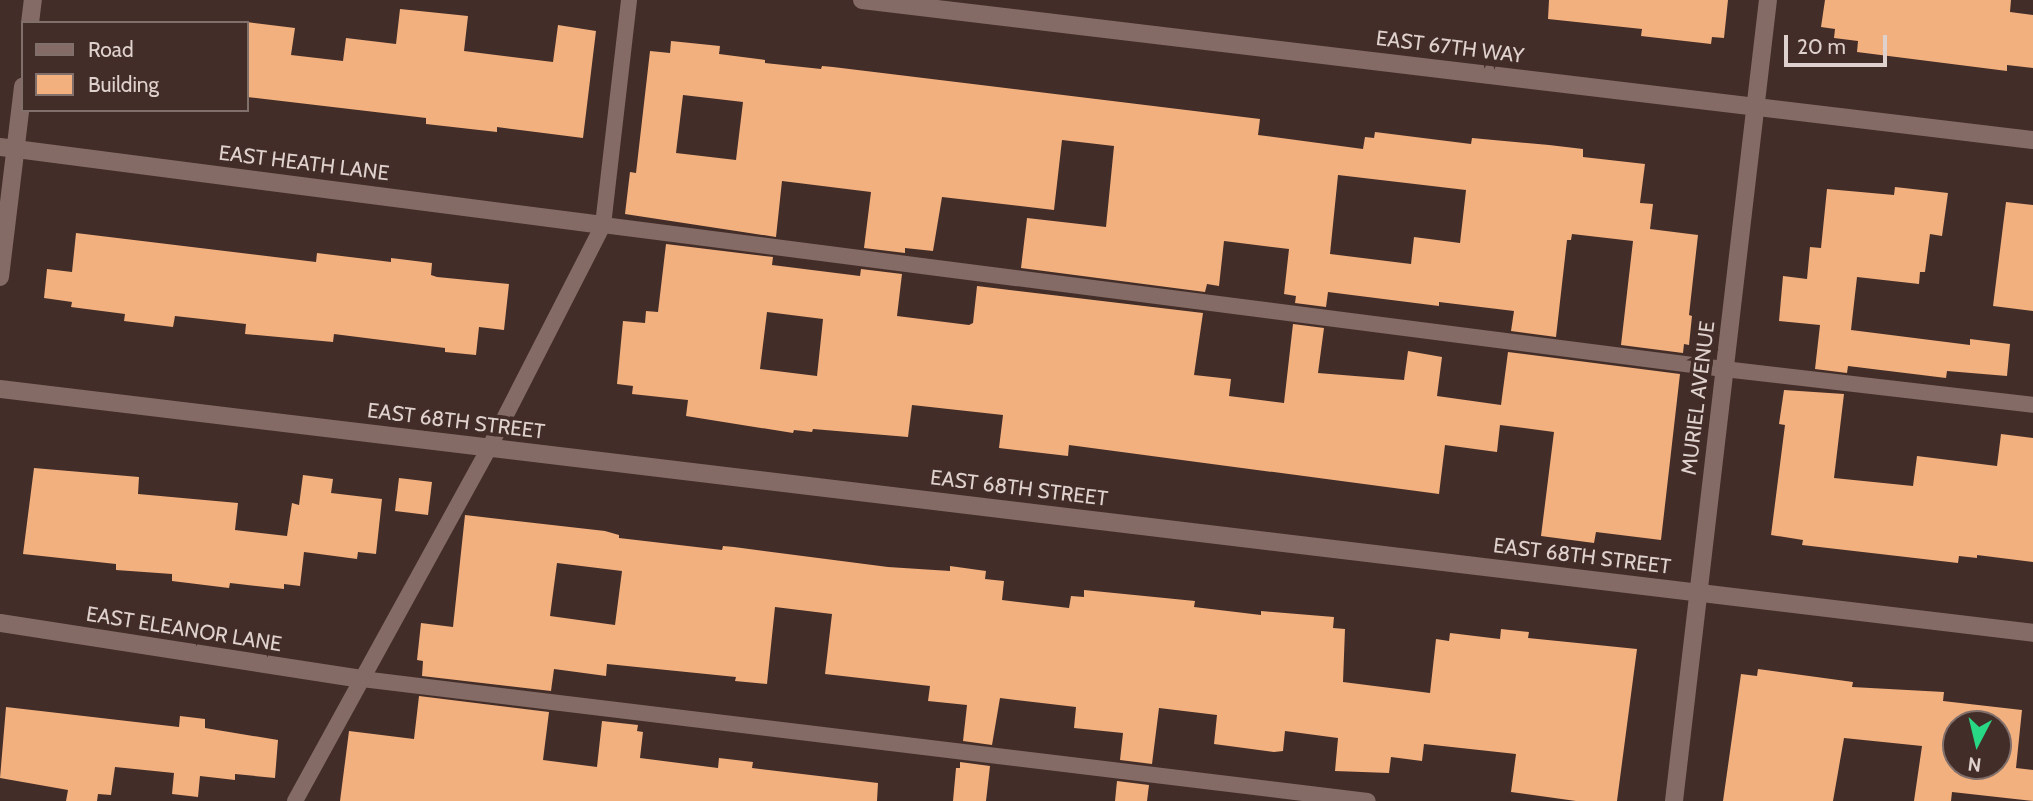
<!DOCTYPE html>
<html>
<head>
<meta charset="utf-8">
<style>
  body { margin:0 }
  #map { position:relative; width:2033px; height:801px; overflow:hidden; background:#432d29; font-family:Cabin,sans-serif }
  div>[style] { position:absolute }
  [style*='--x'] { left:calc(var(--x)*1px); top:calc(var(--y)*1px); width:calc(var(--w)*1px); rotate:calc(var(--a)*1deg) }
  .building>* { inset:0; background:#f2b07e }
  .lane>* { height:16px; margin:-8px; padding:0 8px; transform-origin:8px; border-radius:8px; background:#846b65 }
  .street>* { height:18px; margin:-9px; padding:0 9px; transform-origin:9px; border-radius:9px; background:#846b65 }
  span { translate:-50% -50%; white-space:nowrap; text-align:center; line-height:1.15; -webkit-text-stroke:7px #432d29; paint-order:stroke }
  .street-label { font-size:21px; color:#dfd1cd }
  .legend { position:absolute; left:21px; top:21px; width:228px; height:91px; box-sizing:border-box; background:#432d29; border:2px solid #816f6b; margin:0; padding:9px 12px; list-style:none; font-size:21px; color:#dfd1cd }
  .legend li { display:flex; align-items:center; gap:14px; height:35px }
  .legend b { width:35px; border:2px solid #816f6b }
  .north { position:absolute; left:1942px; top:710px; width:70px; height:70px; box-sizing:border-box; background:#432d29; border:2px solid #816f6b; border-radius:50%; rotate:187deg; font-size:19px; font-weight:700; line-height:28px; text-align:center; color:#dfd1cd }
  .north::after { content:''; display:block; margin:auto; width:24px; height:32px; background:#28d885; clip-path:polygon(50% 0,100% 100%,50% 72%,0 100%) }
  .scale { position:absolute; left:1784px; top:35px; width:103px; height:32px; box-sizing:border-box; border:4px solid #dfd1cd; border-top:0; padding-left:9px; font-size:21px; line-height:24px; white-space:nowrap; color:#dfd1cd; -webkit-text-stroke:5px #432d29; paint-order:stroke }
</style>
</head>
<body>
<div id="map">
  <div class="building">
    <div style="clip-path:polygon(1549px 0,1728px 0,1724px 38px,1712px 37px,1711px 44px,1641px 36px,1642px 29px,1548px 19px)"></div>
    <div style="clip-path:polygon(1825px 0,2011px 0,2010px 12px,2033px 15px,2033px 68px,2007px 65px,2007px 71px,1857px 52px,1858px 41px,1834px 38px,1835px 29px,1821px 27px)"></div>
    <div style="clip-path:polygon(400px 9px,468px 16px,464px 51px,553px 62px,558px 25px,596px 31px,583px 138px,497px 127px,497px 132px,426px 124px,426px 118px,247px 97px,247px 22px,295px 28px,291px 55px,343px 61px,346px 38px,396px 44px)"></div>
    <div style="clip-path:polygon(evenodd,671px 41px,720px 46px,719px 54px,765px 60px,765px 63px,821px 69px,822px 66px,833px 67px,1260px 119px,1258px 135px,1363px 149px,1365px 137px,1374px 138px,1375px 132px,1471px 144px,1472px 138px,1549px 145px,1583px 149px,1583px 157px,1645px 164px,1640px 203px,1653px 204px,1650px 229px,1698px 235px,1689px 315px,1692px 316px,1689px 345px,1684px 344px,1683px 353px,1621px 345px,1633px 241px,1572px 234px,1571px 240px,1567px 240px,1556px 337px,1511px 331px,1514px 311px,1439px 302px,1439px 306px,1328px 292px,1326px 307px,1295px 303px,1296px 296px,1284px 294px,1289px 249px,1224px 241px,1219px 286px,1207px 284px,1205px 292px,1021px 268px,1027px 218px,1106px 227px,1114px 146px,1062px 140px,1054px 210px,942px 197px,933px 251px,905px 248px,905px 253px,864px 248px,871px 192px,782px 181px,776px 237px,625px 214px,630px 172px,636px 173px,650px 51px,670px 53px,671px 41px,683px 95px,743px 102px,736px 160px,676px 153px,683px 95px,671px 41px,1338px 175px,1466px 190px,1460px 243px,1414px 237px,1411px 264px,1330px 254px,1338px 175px)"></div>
    <div style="clip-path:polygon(1895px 187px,1948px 193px,1942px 236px,1930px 234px,1925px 272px,1920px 272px,1919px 284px,1857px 277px,1851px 330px,1970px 345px,1970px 339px,2010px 344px,2007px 376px,1947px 371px,1946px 378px,1848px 366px,1847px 373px,1815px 369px,1820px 325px,1779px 321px,1783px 276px,1807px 279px,1810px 247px,1821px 248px,1827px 189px,1894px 195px)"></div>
    <div style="clip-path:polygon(2006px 202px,2033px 205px,2033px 311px,1993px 306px)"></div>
    <div style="clip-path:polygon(76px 233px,316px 262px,317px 253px,391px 262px,391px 258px,432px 263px,431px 275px,437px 277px,509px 284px,504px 330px,479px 327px,476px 355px,445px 352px,445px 348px,334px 334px,333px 342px,245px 334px,246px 324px,175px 316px,173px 327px,124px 321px,125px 314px,71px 307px,72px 302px,44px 298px,47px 269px,72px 272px)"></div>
    <div style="clip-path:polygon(evenodd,666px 244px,773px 257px,772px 265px,860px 276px,861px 269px,902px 274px,897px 316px,969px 325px,973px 323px,977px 286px,1203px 313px,1194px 375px,1231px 379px,1229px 396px,1284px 403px,1293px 324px,1324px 328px,1318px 373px,1404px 380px,1408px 351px,1442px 357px,1437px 396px,1501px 405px,1508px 352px,1680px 374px,1661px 540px,1596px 532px,1594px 543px,1541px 536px,1554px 432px,1500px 425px,1497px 452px,1445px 445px,1439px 494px,1069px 445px,1068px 456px,999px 448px,1003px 415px,912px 405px,908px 437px,813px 429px,812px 432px,794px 430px,793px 433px,686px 416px,688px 400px,632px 394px,633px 386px,617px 384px,623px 321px,645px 323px,646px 311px,658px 312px,666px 244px,767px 312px,823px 319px,817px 376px,760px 369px,767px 312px)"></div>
    <div style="clip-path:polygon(1784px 390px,1844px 394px,1834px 478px,1913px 486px,1917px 456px,1997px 466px,2001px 434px,2033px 438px,2033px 562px,1977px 555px,1977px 558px,1959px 556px,1958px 563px,1802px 545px,1803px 540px,1771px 535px,1785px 425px,1779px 424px)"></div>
    <div style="clip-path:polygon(34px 468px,139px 477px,138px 494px,238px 503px,235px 530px,287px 536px,292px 503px,299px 505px,303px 475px,333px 479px,331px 493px,382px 499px,376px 554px,358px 552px,357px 559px,304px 552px,300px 586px,284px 584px,284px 589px,230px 583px,229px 588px,172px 581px,172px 574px,116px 570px,116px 564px,23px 554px)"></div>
    <div style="clip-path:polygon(399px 478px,432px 482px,428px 515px,395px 511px)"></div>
    <div style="clip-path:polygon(evenodd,465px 515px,605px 531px,619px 535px,619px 538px,722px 550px,723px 546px,734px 547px,888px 567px,950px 571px,950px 566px,986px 571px,985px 579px,1004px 581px,1002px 600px,1069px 608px,1071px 596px,1084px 597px,1084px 590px,1195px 601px,1194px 607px,1261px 615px,1261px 611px,1334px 617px,1333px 628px,1345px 629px,1343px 682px,1430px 693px,1436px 639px,1449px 641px,1450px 633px,1500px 639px,1501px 629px,1529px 632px,1528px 638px,1637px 649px,1617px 801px,1576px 801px,1511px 792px,1516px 754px,1424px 744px,1422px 761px,1391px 757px,1389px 773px,1335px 771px,1338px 738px,1285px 731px,1283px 751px,1274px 752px,1214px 744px,1217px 715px,1159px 708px,1152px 764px,1120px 760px,1123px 733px,1074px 728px,1076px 707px,1000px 698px,992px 745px,963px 741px,967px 705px,928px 701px,930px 686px,825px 674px,832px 614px,775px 607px,767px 684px,735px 681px,736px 677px,607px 664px,606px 676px,554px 669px,551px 691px,422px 676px,423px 661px,417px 660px,421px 623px,453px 627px,465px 515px,557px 563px,622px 571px,615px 625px,550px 616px,557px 563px)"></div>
    <div style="clip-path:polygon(evenodd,1758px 669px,1853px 682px,1852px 687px,1944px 692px,1943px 701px,2022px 710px,2016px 768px,2033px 770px,2033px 801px,1952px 792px,1951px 801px,1914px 801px,1922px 746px,1844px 738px,1833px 801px,1723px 801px,1741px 674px,1757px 676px,1758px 669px,1956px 724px,1998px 724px,1998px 766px,1956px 766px,1956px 724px)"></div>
    <div style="clip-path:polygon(419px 696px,549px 712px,543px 760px,597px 767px,602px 721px,638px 725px,637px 731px,643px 732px,640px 758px,718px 768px,719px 758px,753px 762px,752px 768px,878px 783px,877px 801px,340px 801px,349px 731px,414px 739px)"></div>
    <div style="clip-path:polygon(6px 707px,179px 727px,180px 716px,205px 719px,205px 728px,278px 740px,275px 778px,235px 774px,235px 780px,200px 776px,198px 797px,172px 794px,174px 773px,115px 767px,111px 795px,98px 794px,97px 801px,66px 801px,68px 790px,0 778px)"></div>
    <div style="clip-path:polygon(960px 762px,990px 766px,986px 801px,953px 801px,956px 768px,960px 768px)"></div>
    <div style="clip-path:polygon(1117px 781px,1149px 785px,1147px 801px,1115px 801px)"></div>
  </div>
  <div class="lane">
    <div style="--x:603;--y:225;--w:1130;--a:7.32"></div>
    <div style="--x:1724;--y:369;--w:311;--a:6.6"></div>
    <div style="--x:362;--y:679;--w:1013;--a:6.91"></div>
    <div style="--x:295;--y:801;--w:403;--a:-61.2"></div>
    <div style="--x:489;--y:448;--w:250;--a:-62.9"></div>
    <div style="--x:603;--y:225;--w:226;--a:-83.4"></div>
  </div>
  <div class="street">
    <div style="--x:862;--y:0;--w:1179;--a:6.82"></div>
    <div style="--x:30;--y:23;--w:23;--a:-83"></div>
    <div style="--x:0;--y:147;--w:608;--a:7.37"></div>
    <div style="--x:0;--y:277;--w:192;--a:-83.1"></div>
    <div style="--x:0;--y:389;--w:2048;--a:6.84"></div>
    <div style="--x:0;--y:623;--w:366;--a:8.8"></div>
    <div style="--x:1674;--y:801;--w:806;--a:-83.31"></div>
  </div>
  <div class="street-label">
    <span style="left:1450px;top:47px;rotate:7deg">EAST 67TH WAY</span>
    <span style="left:304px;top:163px;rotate:7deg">EAST HEATH LANE</span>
    <span style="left:1698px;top:398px;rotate:-83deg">MURIEL AVENUE</span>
    <span style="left:456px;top:421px;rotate:7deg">EAST 68TH STREET</span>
    <span style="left:1019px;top:488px;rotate:7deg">EAST 68TH STREET</span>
    <span style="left:1582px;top:556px;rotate:7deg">EAST 68TH STREET</span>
    <span style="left:184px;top:629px;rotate:9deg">EAST ELEANOR LANE</span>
  </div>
  <ul class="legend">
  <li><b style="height:9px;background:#846b65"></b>Road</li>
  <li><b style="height:19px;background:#f2b07e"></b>Building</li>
  </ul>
  <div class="north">N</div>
  <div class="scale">20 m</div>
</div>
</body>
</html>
